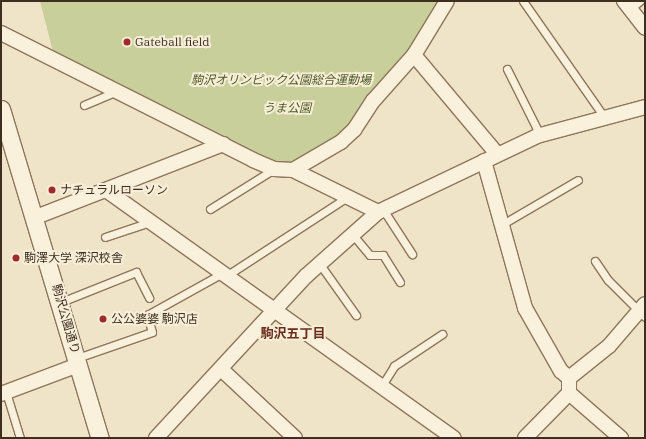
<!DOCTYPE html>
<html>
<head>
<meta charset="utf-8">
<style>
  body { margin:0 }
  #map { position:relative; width:646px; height:439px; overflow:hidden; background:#f0e4c8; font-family:"IBM Plex Serif","Noto Sans JP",serif }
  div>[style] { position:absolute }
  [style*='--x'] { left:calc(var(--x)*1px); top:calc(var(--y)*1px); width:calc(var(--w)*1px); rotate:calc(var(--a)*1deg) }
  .green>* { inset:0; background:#c9cf9b }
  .roads { filter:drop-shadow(1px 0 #8d765c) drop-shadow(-1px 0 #8d765c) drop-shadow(0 1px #8d765c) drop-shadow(0 -1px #8d765c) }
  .service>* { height:7px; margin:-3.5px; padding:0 3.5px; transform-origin:3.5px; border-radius:3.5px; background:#faf1dc }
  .minor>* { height:14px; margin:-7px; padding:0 7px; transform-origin:7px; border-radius:7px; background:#faf1dc }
  .tertiary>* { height:17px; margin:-8.5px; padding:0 8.5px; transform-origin:8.5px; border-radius:8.5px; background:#faf1dc }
  .dots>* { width:11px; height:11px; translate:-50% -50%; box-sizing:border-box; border:2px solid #f7eed8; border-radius:50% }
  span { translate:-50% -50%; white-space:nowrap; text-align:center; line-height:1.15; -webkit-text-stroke:4px #f7eed8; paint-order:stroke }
  .poi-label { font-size:12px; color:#3d2e20 }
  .left { translate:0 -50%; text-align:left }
  .park-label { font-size:12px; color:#4d5a26; font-style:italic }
  .street-label { font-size:12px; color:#3d2e20 }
  .neighbourhood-label { font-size:13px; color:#6b2e1e; font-weight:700 }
  .frame { position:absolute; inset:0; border:2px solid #3d2e20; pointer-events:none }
</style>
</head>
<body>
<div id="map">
  <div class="green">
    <div style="clip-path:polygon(40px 1px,441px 1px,392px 78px,342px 137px,292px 163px,269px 162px,53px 52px)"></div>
  </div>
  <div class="roads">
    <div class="service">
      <div style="--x:523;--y:1;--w:143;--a:55"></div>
      <div style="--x:630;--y:9;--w:13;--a:-39"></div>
      <div style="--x:507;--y:69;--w:74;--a:63.4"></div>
      <div style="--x:84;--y:105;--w:36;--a:-23"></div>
      <div style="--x:210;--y:209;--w:75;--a:-32"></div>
      <div style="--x:378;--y:212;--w:8;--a:14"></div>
      <div style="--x:386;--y:214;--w:48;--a:57"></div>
      <div style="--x:501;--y:225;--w:89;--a:-30.3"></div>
      <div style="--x:353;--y:235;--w:26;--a:50"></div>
      <div style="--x:370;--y:255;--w:13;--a:0"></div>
      <div style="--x:383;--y:255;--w:32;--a:58"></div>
      <div style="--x:105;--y:237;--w:47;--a:-18.4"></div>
      <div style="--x:595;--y:261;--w:23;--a:56"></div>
      <div style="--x:608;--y:280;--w:52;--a:45"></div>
      <div style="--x:319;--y:263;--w:64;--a:54.6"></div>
      <div style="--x:226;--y:276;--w:145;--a:-33.1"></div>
      <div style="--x:61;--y:302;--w:81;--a:-21.8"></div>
      <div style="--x:136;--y:272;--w:29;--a:63"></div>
      <div style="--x:77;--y:358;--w:79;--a:-19.1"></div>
      <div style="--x:152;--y:332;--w:18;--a:-106"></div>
      <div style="--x:147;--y:315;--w:85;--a:-29"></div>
      <div style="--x:381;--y:387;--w:25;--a:-58"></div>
      <div style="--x:394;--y:366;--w:58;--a:-33.7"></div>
      <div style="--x:6;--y:392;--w:48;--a:73.1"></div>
    </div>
    <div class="minor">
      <div style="--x:624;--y:1;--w:34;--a:52"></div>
      <div style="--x:1;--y:33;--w:282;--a:26.7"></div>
      <div style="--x:253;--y:160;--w:23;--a:23"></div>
      <div style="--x:274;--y:169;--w:19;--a:3"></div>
      <div style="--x:293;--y:170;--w:95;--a:26.3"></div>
      <div style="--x:414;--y:55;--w:129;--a:50"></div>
      <div style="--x:484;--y:161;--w:153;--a:74.4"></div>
      <div style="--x:525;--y:308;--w:73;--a:60.3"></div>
      <div style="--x:561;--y:371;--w:11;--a:41"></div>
      <div style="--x:569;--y:378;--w:15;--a:90"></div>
      <div style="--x:569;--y:393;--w:69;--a:40.9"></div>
      <div style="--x:293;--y:170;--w:56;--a:-30.3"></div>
      <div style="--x:341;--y:142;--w:18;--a:-43"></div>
      <div style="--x:354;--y:130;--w:35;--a:-57"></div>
      <div style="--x:373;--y:101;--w:62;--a:-48.3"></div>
      <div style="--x:414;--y:55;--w:63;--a:-58.6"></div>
      <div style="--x:106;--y:190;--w:427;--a:35.5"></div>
      <div style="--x:36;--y:217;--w:201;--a:-21.3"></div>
      <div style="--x:221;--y:369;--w:101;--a:43"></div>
      <div style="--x:569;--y:378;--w:51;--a:-38.7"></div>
      <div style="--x:609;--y:346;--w:55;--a:-49.4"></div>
      <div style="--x:1;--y:394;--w:82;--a:-20.6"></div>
      <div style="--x:156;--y:438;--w:221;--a:-47.2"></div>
      <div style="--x:306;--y:276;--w:96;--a:-41.6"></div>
      <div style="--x:378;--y:212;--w:176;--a:-25.5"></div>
      <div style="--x:537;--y:136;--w:112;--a:-15"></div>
      <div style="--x:525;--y:438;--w:63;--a:-45.6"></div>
    </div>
    <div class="tertiary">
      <div style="--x:1;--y:109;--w:344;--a:73.3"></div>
    </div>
  </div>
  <div class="dots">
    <div style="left:127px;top:42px;background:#9e2a2b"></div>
    <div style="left:52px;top:190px;background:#9e2a2b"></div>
    <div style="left:16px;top:258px;background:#9e2a2b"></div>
    <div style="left:103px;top:319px;background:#9e2a2b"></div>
  </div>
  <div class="poi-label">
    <span class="left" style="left:135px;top:42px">Gateball field</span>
    <span class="left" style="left:60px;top:190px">ナチュラルローソン</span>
    <span class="left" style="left:24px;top:258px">駒澤大学 深沢校舎</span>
    <span class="left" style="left:111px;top:319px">公公婆婆 駒沢店</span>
  </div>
  <div class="park-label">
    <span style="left:281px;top:80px">駒沢オリンピック公園総合運動場</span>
    <span style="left:287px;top:108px">うま公園</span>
  </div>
  <div class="street-label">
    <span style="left:66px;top:319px;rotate:74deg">駒沢公園通り</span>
  </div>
  <div class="neighbourhood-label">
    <span style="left:293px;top:334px">駒沢五丁目</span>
  </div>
  <div class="frame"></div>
</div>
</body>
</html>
